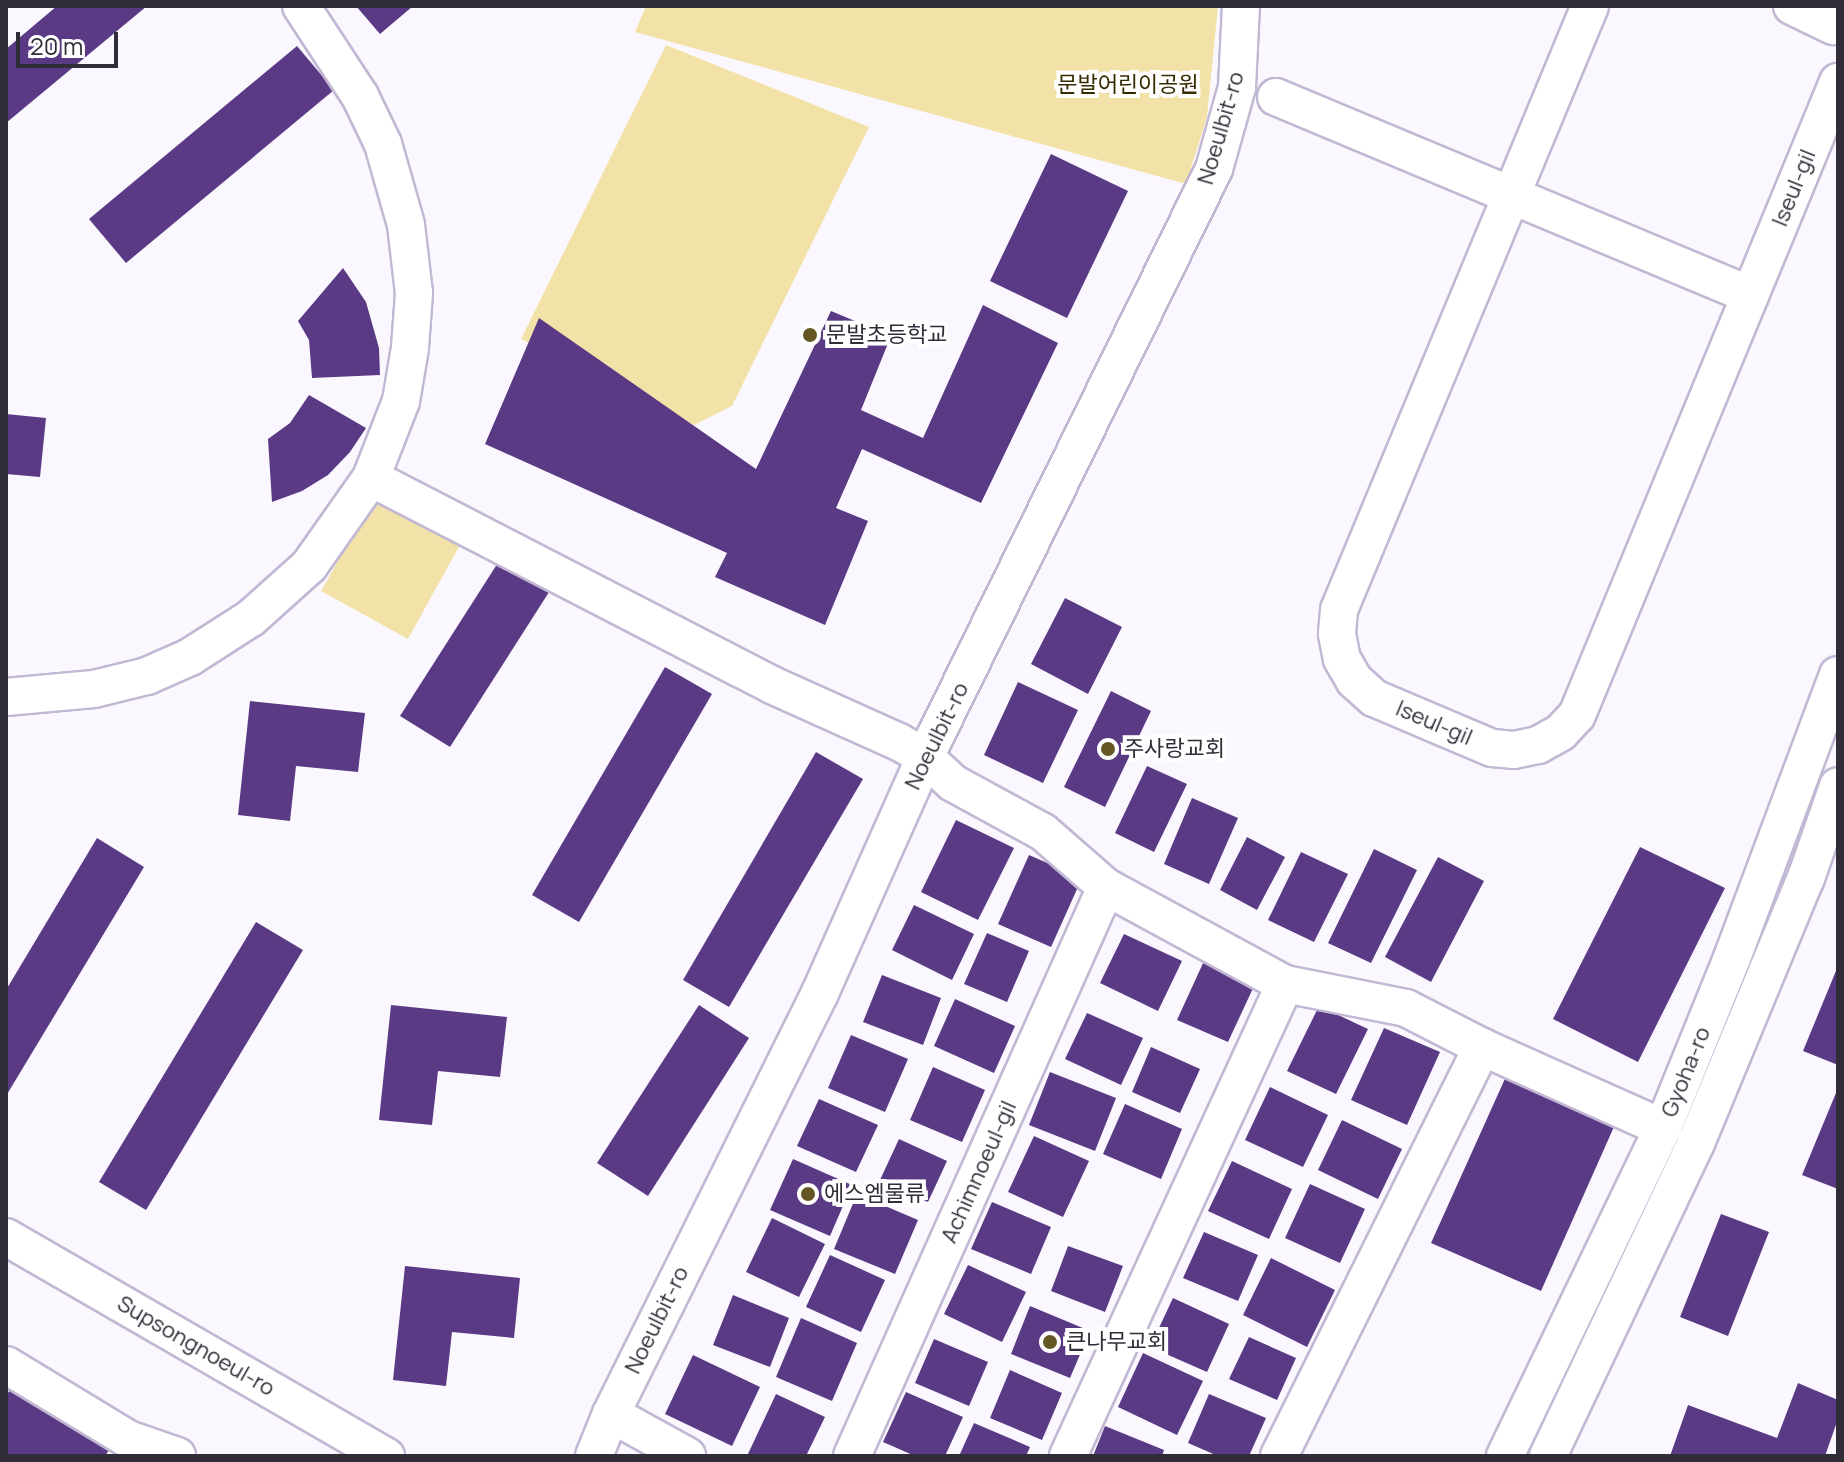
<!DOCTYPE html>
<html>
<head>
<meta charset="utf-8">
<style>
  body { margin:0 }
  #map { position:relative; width:1844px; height:1462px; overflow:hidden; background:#faf8fe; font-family:Manrope,"Noto Sans KR",sans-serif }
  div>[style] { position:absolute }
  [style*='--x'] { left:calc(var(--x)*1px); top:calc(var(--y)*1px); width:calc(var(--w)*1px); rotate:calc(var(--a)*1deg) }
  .green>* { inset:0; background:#f3e2a8 }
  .building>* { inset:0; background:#5a3a84 }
  .roads { filter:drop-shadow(2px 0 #c2b8d4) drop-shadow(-2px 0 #c2b8d4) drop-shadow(0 2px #c2b8d4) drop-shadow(0 -2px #c2b8d4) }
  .minor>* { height:36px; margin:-18px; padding:0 18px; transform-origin:18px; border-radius:18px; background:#fff }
  .dots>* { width:22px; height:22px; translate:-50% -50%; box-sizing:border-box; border:4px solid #fff; border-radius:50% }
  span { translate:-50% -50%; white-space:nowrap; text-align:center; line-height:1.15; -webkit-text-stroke:8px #fff; paint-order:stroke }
  .park-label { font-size:22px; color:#362b00 }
  .street-label { font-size:22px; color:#312d38 }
  .poi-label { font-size:22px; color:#312d38 }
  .left { translate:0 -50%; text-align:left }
  .frame { position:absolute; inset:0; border:8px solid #312d38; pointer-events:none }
  .scale { position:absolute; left:16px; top:32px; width:102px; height:36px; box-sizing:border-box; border:4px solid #312d38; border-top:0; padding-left:10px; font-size:24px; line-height:28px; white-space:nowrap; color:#312d38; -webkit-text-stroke:6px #fff; paint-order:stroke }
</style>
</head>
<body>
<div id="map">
  <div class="green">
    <div style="clip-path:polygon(646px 6px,1218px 6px,1207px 117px,1186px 184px,635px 32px)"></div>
    <div style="clip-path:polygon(666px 45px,869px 127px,732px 406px,694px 425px,521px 339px)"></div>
    <div style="clip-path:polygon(375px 496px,461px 543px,408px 639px,321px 591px)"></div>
  </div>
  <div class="building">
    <div style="clip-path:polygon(57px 6px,147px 6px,6px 123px,6px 49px)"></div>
    <div style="clip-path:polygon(356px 6px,413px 6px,380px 34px)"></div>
    <div style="clip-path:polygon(297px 46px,334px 90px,126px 263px,89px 219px)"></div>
    <div style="clip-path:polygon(1051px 154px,1128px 191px,1067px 318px,990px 281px)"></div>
    <div style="clip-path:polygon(343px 268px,366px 302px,379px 348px,380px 375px,312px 378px,309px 340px,298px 321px)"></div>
    <div style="clip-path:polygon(983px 305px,1058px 343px,981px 503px,862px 449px,836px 508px,868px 521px,825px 625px,715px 577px,727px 553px,485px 444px,539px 318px,756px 469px,831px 311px,891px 336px,861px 410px,923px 438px)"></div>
    <div style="clip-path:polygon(309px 395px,366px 428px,350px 452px,328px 475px,302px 491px,272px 502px,268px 439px,290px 423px)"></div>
    <div style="clip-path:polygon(6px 414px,46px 418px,40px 477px,6px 474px)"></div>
    <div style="clip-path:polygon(501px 558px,551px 589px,450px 747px,400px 716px)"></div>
    <div style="clip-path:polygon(1065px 598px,1122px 627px,1088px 694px,1031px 664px)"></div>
    <div style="clip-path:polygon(665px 667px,712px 694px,579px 922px,532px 895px)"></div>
    <div style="clip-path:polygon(1018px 682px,1078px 710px,1043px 783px,984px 755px)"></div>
    <div style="clip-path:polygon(1111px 691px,1151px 711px,1105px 807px,1064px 787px)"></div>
    <div style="clip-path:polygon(250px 701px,365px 713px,358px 772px,296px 766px,290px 821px,238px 815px)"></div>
    <div style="clip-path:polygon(816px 752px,863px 779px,729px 1007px,683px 980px)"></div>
    <div style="clip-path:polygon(1147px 766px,1187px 784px,1154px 852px,1115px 833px)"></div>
    <div style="clip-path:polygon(1192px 798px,1238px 818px,1209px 884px,1164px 864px)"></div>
    <div style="clip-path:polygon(956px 820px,1014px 848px,978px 920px,921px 892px)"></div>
    <div style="clip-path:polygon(1247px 837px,1285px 857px,1257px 910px,1220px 890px)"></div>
    <div style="clip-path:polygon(97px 838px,144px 867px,6px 1096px,6px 990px)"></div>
    <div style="clip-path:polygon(1640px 847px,1725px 888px,1638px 1062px,1553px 1019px)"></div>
    <div style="clip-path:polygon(1374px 849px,1417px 870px,1371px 963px,1328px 943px)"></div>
    <div style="clip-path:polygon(1301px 852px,1348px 874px,1314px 942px,1268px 920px)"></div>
    <div style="clip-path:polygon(1029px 855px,1082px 878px,1051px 947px,998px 924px)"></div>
    <div style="clip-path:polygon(1438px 857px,1484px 881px,1431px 982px,1385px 957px)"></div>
    <div style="clip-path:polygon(914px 905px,974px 934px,952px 980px,892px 950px)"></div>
    <div style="clip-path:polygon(256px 922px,303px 950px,146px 1210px,99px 1182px)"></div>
    <div style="clip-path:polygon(987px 933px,1029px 951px,1007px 1002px,964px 984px)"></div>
    <div style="clip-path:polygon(1124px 934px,1182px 961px,1158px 1011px,1100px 983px)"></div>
    <div style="clip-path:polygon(1204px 961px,1255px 984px,1228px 1042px,1177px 1020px)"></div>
    <div style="clip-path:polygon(1838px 966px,1838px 1065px,1803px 1051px)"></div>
    <div style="clip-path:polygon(882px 975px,941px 998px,923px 1045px,863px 1022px)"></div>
    <div style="clip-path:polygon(955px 999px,1015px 1026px,994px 1073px,934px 1046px)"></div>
    <div style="clip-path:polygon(391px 1005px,507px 1017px,500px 1077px,438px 1071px,432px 1125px,379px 1120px)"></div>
    <div style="clip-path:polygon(699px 1005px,749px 1038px,648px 1196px,597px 1163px)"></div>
    <div style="clip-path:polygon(1319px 1006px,1368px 1029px,1336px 1094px,1287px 1071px)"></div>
    <div style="clip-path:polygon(1087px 1013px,1143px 1038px,1121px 1085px,1065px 1059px)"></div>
    <div style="clip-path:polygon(1384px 1028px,1440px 1052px,1407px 1125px,1351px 1100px)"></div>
    <div style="clip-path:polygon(851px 1035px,908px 1059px,885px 1112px,828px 1088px)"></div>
    <div style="clip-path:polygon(1151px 1047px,1200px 1069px,1180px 1113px,1132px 1092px)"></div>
    <div style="clip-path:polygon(933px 1067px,985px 1090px,962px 1142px,910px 1120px)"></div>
    <div style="clip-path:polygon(1050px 1072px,1116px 1098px,1095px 1151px,1029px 1125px)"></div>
    <div style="clip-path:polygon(1508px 1072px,1617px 1120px,1541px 1291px,1431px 1243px)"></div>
    <div style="clip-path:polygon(1270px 1087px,1328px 1115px,1303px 1167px,1245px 1140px)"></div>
    <div style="clip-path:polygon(1838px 1088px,1838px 1189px,1802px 1175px)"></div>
    <div style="clip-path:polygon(819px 1099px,878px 1125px,856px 1172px,797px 1146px)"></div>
    <div style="clip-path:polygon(1125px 1104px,1182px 1129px,1161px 1179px,1103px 1154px)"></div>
    <div style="clip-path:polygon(1342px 1120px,1402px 1149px,1378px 1199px,1318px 1170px)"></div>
    <div style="clip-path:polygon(1034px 1136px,1089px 1161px,1063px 1217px,1008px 1192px)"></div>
    <div style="clip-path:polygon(899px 1139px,947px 1161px,928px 1202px,880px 1180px)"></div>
    <div style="clip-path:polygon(793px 1159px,852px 1185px,830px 1236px,770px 1210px)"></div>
    <div style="clip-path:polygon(1232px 1161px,1292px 1189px,1269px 1239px,1208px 1211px)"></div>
    <div style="clip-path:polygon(1310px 1184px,1365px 1209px,1340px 1263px,1285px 1238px)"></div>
    <div style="clip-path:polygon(857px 1194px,918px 1220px,895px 1274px,834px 1249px)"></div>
    <div style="clip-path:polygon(992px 1202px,1051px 1227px,1031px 1274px,971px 1249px)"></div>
    <div style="clip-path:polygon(1721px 1214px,1769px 1232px,1728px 1336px,1680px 1317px)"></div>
    <div style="clip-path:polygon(772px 1218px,825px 1244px,799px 1297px,746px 1272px)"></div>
    <div style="clip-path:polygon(1204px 1232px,1258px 1255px,1238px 1301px,1183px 1278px)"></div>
    <div style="clip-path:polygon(1068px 1246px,1123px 1266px,1105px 1312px,1051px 1291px)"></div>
    <div style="clip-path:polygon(830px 1255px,885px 1280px,861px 1332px,806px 1307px)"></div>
    <div style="clip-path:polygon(1271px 1258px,1335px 1290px,1307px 1347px,1243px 1315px)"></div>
    <div style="clip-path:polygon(968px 1265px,1026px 1292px,1002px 1342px,944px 1314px)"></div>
    <div style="clip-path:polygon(405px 1266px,520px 1278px,514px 1338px,452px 1332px,446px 1386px,393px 1380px)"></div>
    <div style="clip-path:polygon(733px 1295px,789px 1318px,770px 1367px,713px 1345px)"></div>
    <div style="clip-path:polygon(1173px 1298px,1229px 1324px,1207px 1372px,1150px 1347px)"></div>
    <div style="clip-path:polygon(1030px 1306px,1090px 1331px,1070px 1378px,1011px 1354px)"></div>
    <div style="clip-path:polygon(801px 1318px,857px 1343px,832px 1401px,776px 1377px)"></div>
    <div style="clip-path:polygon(1249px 1337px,1296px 1358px,1277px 1400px,1229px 1379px)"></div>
    <div style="clip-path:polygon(934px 1339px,988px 1362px,969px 1406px,915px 1383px)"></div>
    <div style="clip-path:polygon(1143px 1353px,1203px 1381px,1177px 1435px,1118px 1407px)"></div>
    <div style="clip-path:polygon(693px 1355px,760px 1387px,732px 1446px,665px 1414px)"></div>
    <div style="clip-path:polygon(1010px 1370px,1062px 1393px,1042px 1440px,990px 1418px)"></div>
    <div style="clip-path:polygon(1798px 1383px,1838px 1400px,1838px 1419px,1825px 1456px,1670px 1456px,1688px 1405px,1777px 1438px)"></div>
    <div style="clip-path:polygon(13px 1385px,111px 1447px,105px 1456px,6px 1456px,6px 1396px)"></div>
    <div style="clip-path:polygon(906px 1392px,963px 1417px,945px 1456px,915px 1456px,883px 1442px)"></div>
    <div style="clip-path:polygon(776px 1394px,825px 1417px,806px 1456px,747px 1456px)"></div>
    <div style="clip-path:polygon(1209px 1394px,1266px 1418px,1249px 1456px,1218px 1456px,1188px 1443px)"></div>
    <div style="clip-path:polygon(974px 1423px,1030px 1447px,1026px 1456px,959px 1456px)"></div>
    <div style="clip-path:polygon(1105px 1426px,1164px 1450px,1162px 1456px,1093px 1456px)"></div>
  </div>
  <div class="roads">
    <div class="minor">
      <div style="--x:301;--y:6;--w:108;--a:56.8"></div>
      <div style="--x:360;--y:96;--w:53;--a:64.4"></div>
      <div style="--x:383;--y:144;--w:84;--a:74.1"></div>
      <div style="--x:406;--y:225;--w:68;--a:83.3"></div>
      <div style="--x:414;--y:293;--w:55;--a:94.2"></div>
      <div style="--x:410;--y:348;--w:54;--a:99.6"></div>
      <div style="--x:401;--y:401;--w:83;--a:111.3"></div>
      <div style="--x:1590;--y:6;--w:654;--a:112.57"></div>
      <div style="--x:1339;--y:610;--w:24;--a:95"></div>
      <div style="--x:1337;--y:634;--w:25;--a:79"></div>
      <div style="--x:1342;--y:659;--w:24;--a:60"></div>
      <div style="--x:1354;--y:680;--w:27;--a:42"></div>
      <div style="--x:1374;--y:698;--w:128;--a:23"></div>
      <div style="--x:1492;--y:748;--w:22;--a:5"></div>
      <div style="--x:1514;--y:750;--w:25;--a:-12"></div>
      <div style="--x:1538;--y:745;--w:26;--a:-29"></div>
      <div style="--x:1561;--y:732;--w:23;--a:-47"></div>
      <div style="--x:1577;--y:715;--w:685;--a:-67.59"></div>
      <div style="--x:1792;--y:6;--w:46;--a:26"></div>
      <div style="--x:1276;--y:97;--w:514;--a:22.67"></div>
      <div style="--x:6;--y:697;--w:88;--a:-5.2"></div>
      <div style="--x:94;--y:689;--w:55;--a:-13.8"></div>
      <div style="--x:147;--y:676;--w:47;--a:-23.8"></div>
      <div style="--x:190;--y:657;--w:72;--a:-32.6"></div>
      <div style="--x:251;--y:618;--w:78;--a:-41.9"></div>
      <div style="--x:309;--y:566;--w:108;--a:-54.8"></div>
      <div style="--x:371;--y:478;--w:451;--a:27.3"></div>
      <div style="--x:772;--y:685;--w:139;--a:24.2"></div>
      <div style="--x:899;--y:742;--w:30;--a:30"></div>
      <div style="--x:925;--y:757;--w:38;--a:43"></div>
      <div style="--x:953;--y:783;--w:102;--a:28.6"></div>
      <div style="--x:1043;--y:832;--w:84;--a:41.1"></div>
      <div style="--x:1106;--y:887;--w:204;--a:28.5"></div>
      <div style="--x:1285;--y:984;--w:123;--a:11.2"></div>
      <div style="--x:1406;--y:1008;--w:85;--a:27.2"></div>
      <div style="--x:1482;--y:1047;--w:198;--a:24.1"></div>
      <div style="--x:6;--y:1237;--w:439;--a:30"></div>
      <div style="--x:6;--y:1365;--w:143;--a:31.2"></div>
      <div style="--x:128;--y:1439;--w:52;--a:19.1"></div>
      <div style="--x:611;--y:1414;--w:87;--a:28.9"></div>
      <div style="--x:594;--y:1456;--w:45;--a:-68"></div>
      <div style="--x:611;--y:1414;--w:470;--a:-63.6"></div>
      <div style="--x:820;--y:993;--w:258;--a:-66"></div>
      <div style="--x:925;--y:757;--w:655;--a:-63.83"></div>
      <div style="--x:1214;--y:169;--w:85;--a:-74.3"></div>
      <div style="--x:1237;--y:87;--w:81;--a:-87.2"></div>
      <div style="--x:852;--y:1456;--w:623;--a:-65.94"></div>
      <div style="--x:1068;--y:1456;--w:519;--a:-65.31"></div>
      <div style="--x:1279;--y:1456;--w:457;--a:-63.6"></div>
      <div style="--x:1505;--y:1456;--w:364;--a:-64.3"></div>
      <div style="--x:1663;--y:1128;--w:183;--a:-67.9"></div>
      <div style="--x:1732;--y:958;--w:302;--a:-69.5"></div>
      <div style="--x:1548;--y:1456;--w:346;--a:-64.7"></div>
      <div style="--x:1696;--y:1143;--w:287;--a:-67.5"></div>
      <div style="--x:1806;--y:878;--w:97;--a:-70.8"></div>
    </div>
  </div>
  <div class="dots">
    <div style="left:810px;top:335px;background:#655724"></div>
    <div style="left:1108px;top:749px;background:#655724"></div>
    <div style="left:808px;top:1194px;background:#655724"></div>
    <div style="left:1050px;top:1342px;background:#655724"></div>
  </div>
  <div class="park-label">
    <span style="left:1128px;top:85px">문발어린이공원</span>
  </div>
  <div class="street-label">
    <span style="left:1221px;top:128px;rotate:-74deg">Noeulbit-ro</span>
    <span style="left:1794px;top:188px;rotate:-68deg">Iseul-gil</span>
    <span style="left:1434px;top:723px;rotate:23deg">Iseul-gil</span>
    <span style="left:937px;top:736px;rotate:-64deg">Noeulbit-ro</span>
    <span style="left:1686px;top:1072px;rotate:-68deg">Gyoha-ro</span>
    <span style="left:979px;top:1172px;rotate:-66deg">Achimnoeul-gil</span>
    <span style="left:657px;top:1320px;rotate:-64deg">Noeulbit-ro</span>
    <span style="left:196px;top:1346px;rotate:30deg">Supsongnoeul-ro</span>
  </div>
  <div class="poi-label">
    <span class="left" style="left:826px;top:335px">문발초등학교</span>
    <span class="left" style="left:1124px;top:749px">주사랑교회</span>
    <span class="left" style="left:824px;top:1194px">에스엠물류</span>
    <span class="left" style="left:1066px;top:1342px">큰나무교회</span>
  </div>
  <div class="frame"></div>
  <div class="scale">20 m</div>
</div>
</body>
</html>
